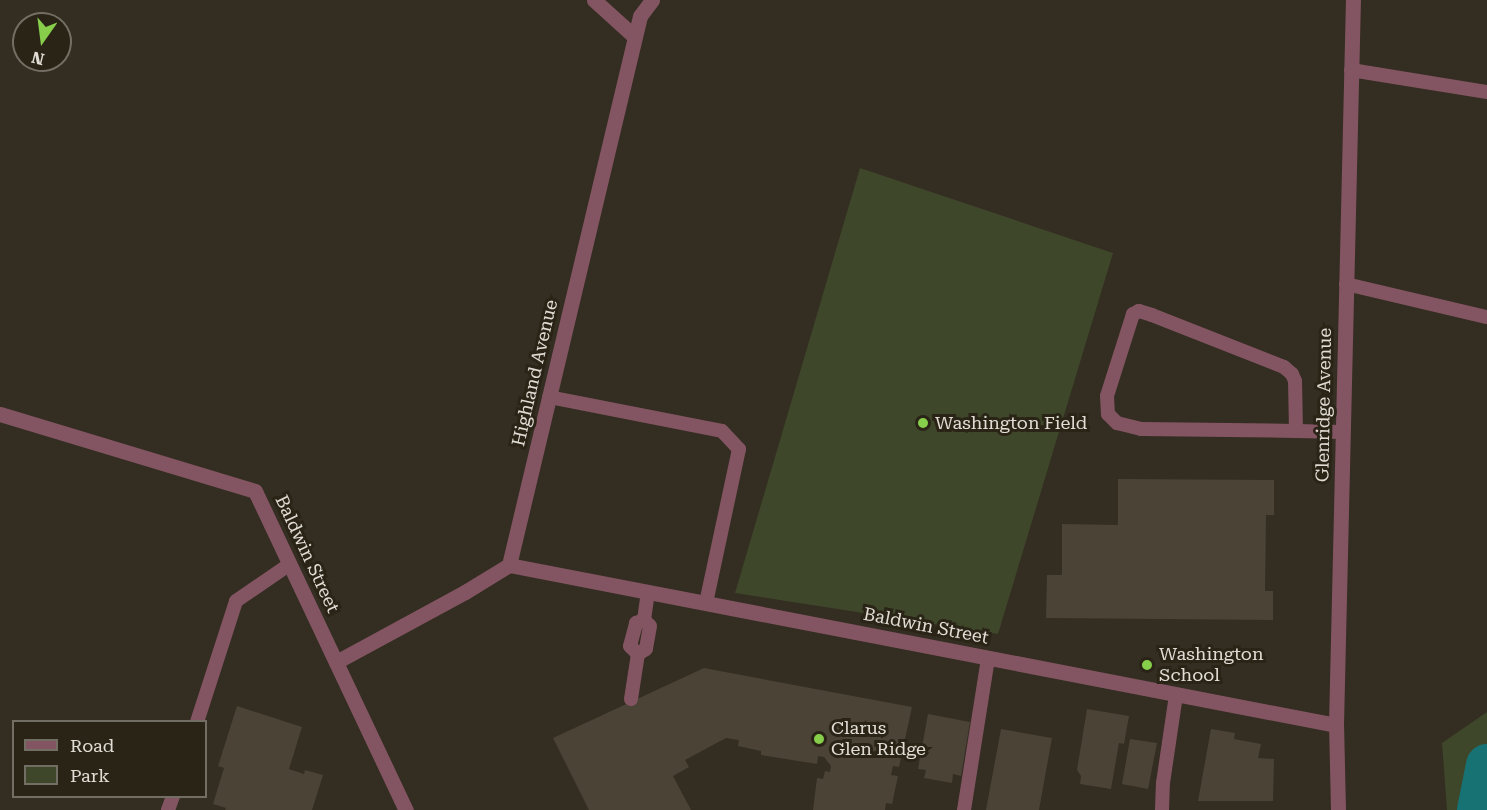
<!DOCTYPE html>
<html>
<head>
<meta charset="utf-8">
<style>
  body { margin:0 }
  #map { position:relative; width:1487px; height:810px; overflow:hidden; background:#342d21; font-family:"Roboto Serif",serif }
  div>[style] { position:absolute }
  [style*='--x'] { left:calc(var(--x)*1px); top:calc(var(--y)*1px); width:calc(var(--w)*1px); rotate:calc(var(--a)*1deg) }
  .green>* { inset:0; background:#3e472a }
  .river>* { height:42px; margin:-21px; padding:0 21px; transform-origin:21px; border-radius:21px; background:#177273 }
  .building>* { inset:0; background:#4a4336 }
  .service>* { height:14px; margin:-7px; padding:0 7px; transform-origin:7px; border-radius:7px; background:#835562 }
  .minor>* { height:15px; margin:-7.5px; padding:0 7.5px; transform-origin:7.5px; border-radius:7.5px; background:#835562 }
  .tertiary>* { height:15px; margin:-7.5px; padding:0 7.5px; transform-origin:7.5px; border-radius:7.5px; background:#835562 }
  .dots>* { width:16px; height:16px; translate:-50% -50%; box-sizing:border-box; border:3px solid #2a2417; border-radius:50% }
  span { translate:-50% -50%; white-space:nowrap; text-align:center; line-height:1.15; -webkit-text-stroke:6px #2a2417; paint-order:stroke }
  .street-label { font-size:18px; color:#e1ddd5 }
  .poi-label { font-size:18px; color:#e1ddd5 }
  .left { translate:0 -50%; text-align:left }
  .legend { position:absolute; left:12px; top:720px; width:195px; height:78px; box-sizing:border-box; background:#2a2417; border:2px solid #736e63; margin:0; padding:8px 10px; list-style:none; font-size:18px; color:#e1ddd5 }
  .legend li { display:flex; align-items:center; gap:12px; height:30px }
  .legend b { width:30px; border:2px solid #736e63 }
  .north { position:absolute; left:12px; top:12px; width:60px; height:60px; box-sizing:border-box; background:#2a2417; border:2px solid #736e63; border-radius:50%; rotate:194deg; font-size:16px; font-weight:700; line-height:24px; text-align:center; color:#e1ddd5 }
  .north::after { content:''; display:block; margin:auto; width:21px; height:27px; background:#87cf4b; clip-path:polygon(50% 0,100% 100%,50% 72%,0 100%) }
</style>
</head>
<body>
<div id="map">
  <div class="green">
    <div style="clip-path:polygon(860px 168px,1113px 253px,998px 634px,735px 593px)"></div>
    <div style="clip-path:polygon(1487px 712px,1487px 810px,1447px 810px,1442px 743px)"></div>
  </div>
  <div class="river">
    <div style="--x:1478;--y:810;--w:46;--a:-78.7"></div>
  </div>
  <div class="building">
    <div style="clip-path:polygon(1118px 479px,1274px 480px,1274px 515px,1266px 515px,1265px 591px,1273px 591px,1273px 620px,1046px 618px,1047px 575px,1062px 575px,1062px 524px,1118px 525px)"></div>
    <div style="clip-path:polygon(704px 668px,912px 707px,899px 767px,893px 766px,891px 775px,898px 776px,892px 804px,886px 803px,885px 810px,813px 810px,817px 778px,823px 779px,825px 771px,830px 772px,831px 766px,824px 757px,818px 756px,817px 764px,761px 755px,761px 751px,738px 746px,739px 740px,726px 738px,685px 760px,689px 767px,673px 776px,691px 810px,589px 810px,553px 738px)"></div>
    <div style="clip-path:polygon(237px 706px,302px 727px,289px 769px,304px 774px,305px 770px,323px 775px,312px 810px,225px 810px,226px 808px,213px 804px,224px 768px,218px 766px)"></div>
    <div style="clip-path:polygon(1087px 709px,1129px 716px,1124px 744px,1119px 743px,1111px 789px,1080px 784px,1081px 776px,1077px 770px)"></div>
    <div style="clip-path:polygon(928px 714px,970px 722px,961px 776px,953px 774px,952px 783px,924px 778px,926px 770px,918px 769px)"></div>
    <div style="clip-path:polygon(1001px 729px,1052px 738px,1039px 810px,986px 810px)"></div>
    <div style="clip-path:polygon(1211px 729px,1235px 733px,1234px 739px,1261px 744px,1258px 758px,1274px 759px,1273px 801px,1198px 801px)"></div>
    <div style="clip-path:polygon(1130px 739px,1157px 743px,1148px 789px,1122px 784px)"></div>
  </div>
  <div class="service">
    <div style="--x:1351;--y:70;--w:138;--a:9.2"></div>
    <div style="--x:1346;--y:284;--w:145;--a:13.2"></div>
    <div style="--x:549;--y:397;--w:176;--a:11.1"></div>
    <div style="--x:722;--y:431;--w:25;--a:47"></div>
    <div style="--x:739;--y:449;--w:157;--a:102.1"></div>
    <div style="--x:1296;--y:431;--w:50;--a:-91.1"></div>
    <div style="--x:1295;--y:381;--w:8;--a:-113"></div>
    <div style="--x:1292;--y:374;--w:11;--a:-139"></div>
    <div style="--x:1284;--y:367;--w:142;--a:-158.5"></div>
    <div style="--x:1152;--y:315;--w:14;--a:-163"></div>
    <div style="--x:1139;--y:311;--w:7;--a:153"></div>
    <div style="--x:1133;--y:314;--w:86;--a:107.6"></div>
    <div style="--x:1107;--y:396;--w:18;--a:87"></div>
    <div style="--x:1108;--y:414;--w:13;--a:45"></div>
    <div style="--x:1117;--y:423;--w:25;--a:14"></div>
    <div style="--x:1141;--y:429;--w:155;--a:0.7"></div>
    <div style="--x:1296;--y:431;--w:47;--a:1.2"></div>
    <div style="--x:644;--y:620;--w:8;--a:45"></div>
    <div style="--x:650;--y:626;--w:23;--a:100"></div>
    <div style="--x:646;--y:649;--w:9;--a:148"></div>
    <div style="--x:638;--y:654;--w:11;--a:-135"></div>
    <div style="--x:630;--y:646;--w:24;--a:-75"></div>
    <div style="--x:636;--y:623;--w:9;--a:-21"></div>
    <div style="--x:644;--y:620;--w:28;--a:-82"></div>
    <div style="--x:631;--y:699;--w:46;--a:-81.2"></div>
    <div style="--x:197;--y:722;--w:127;--a:-72.1"></div>
    <div style="--x:236;--y:601;--w:65;--a:-34.4"></div>
    <div style="--x:168;--y:810;--w:15;--a:-70"></div>
    <div style="--x:964;--y:810;--w:154;--a:-81"></div>
    <div style="--x:1162;--y:810;--w:27;--a:-88"></div>
    <div style="--x:1163;--y:783;--w:89;--a:-81.6"></div>
  </div>
  <div class="minor">
    <div style="--x:594;--y:0;--w:55;--a:42.1"></div>
    <div style="--x:0;--y:414;--w:266;--a:16.8"></div>
    <div style="--x:255;--y:491;--w:353;--a:64.7"></div>
    <div style="--x:509;--y:565;--w:842;--a:10.95"></div>
    <div style="--x:336;--y:662;--w:147;--a:-28.5"></div>
    <div style="--x:465;--y:592;--w:52;--a:-31.5"></div>
    <div style="--x:509;--y:565;--w:564;--a:-76.58"></div>
    <div style="--x:640;--y:16;--w:20;--a:-53"></div>
  </div>
  <div class="tertiary">
    <div style="--x:1338;--y:810;--w:85;--a:-91.3"></div>
    <div style="--x:1336;--y:725;--w:725;--a:-88.66"></div>
  </div>
  <div class="dots">
    <div style="left:923px;top:423px;background:#87cf4b"></div>
    <div style="left:1147px;top:665px;background:#87cf4b"></div>
    <div style="left:819px;top:739px;background:#87cf4b"></div>
  </div>
  <div class="street-label">
    <span style="left:535px;top:373px;rotate:-77deg">Highland Avenue</span>
    <span style="left:1324px;top:405px;rotate:-89deg">Glenridge Avenue</span>
    <span style="left:307px;top:554px;rotate:65deg">Baldwin Street</span>
    <span style="left:926px;top:626px;rotate:11deg">Baldwin Street</span>
  </div>
  <div class="poi-label">
    <span class="left" style="left:935px;top:423px">Washington Field</span>
    <span class="left" style="left:1159px;top:665px">Washington<br>School</span>
    <span class="left" style="left:831px;top:739px">Clarus<br>Glen Ridge</span>
  </div>
  <ul class="legend">
  <li><b style="height:8px;background:#835562"></b>Road</li>
  <li><b style="height:16px;background:#3e472a"></b>Park</li>
  </ul>
  <div class="north">N</div>
</div>
</body>
</html>
